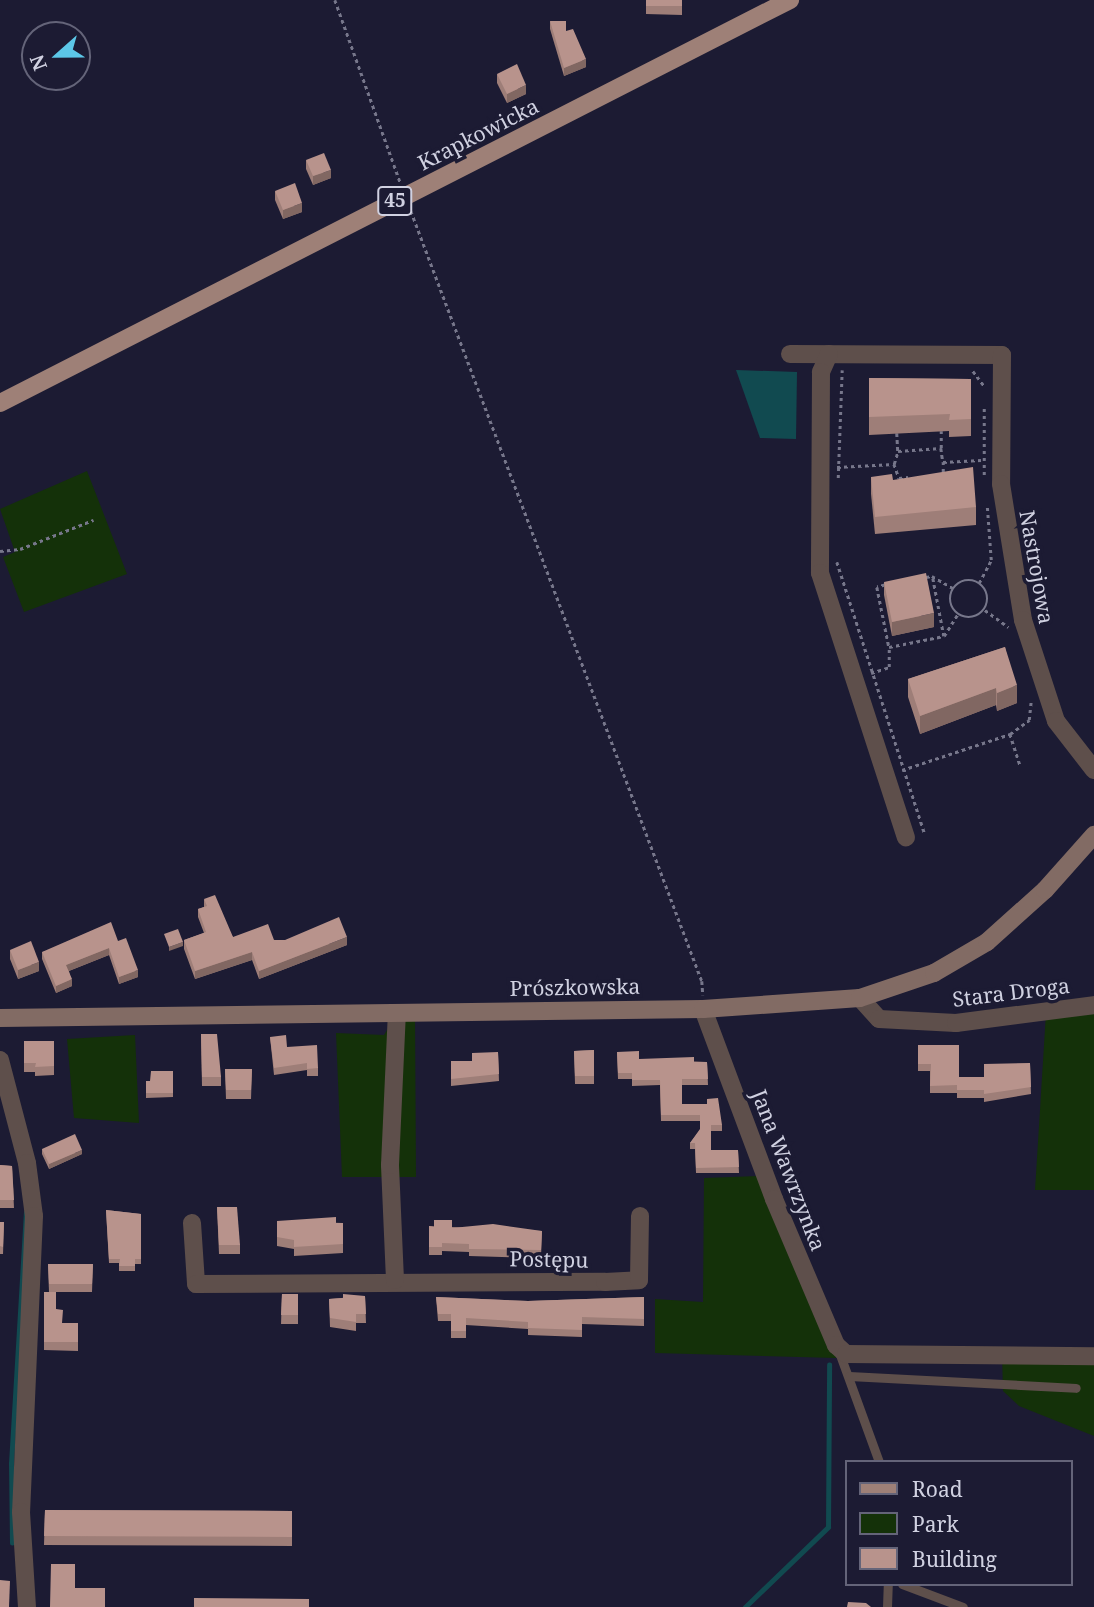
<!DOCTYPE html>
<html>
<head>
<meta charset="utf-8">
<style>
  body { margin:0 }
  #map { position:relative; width:1094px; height:1607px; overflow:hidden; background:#1c1b33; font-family:"Noto Serif",serif }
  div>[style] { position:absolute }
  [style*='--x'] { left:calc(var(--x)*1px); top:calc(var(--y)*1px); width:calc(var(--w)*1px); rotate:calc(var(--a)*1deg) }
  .green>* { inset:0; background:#143109 }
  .water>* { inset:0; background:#114a50 }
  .stream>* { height:4.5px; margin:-2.25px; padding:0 2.25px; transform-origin:2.25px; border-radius:2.25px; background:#114a50 }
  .path>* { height:2.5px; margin-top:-1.25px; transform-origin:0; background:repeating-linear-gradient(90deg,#77778b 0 3.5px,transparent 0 7px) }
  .path>.ring { margin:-1.25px; padding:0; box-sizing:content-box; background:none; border:2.5px solid #77778b; border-radius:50% }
  .service>* { height:9px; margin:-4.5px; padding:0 4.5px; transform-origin:4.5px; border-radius:4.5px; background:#5e4f4b }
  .minor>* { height:18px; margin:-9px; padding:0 9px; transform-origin:9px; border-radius:9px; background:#5e4f4b }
  .secondary>* { height:18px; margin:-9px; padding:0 9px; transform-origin:9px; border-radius:9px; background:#826b64 }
  .primary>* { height:18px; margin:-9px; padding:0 9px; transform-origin:9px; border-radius:9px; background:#9e8077 }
  .wall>* { inset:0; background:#9e7e78 }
  .shaded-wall>* { inset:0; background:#816762 }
  .building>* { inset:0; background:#b8938c }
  span { translate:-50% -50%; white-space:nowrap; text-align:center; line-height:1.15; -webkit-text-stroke:7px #1c1b33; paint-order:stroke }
  .shield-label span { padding:2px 5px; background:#1c1b33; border:2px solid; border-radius:5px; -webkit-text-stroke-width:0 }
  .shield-label { font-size:19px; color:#d0d1e1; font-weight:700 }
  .street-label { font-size:21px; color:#d0d1e1 }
  .legend { position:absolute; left:845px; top:1460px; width:228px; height:126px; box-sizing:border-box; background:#1c1b33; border:2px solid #646479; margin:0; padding:9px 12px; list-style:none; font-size:21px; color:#d0d1e1 }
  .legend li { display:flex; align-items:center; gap:14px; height:35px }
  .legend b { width:35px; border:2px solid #646479 }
  .north { position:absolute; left:21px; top:21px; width:70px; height:70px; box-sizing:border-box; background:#1c1b33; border:2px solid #646479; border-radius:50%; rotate:249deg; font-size:19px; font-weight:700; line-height:28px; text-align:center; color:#d0d1e1 }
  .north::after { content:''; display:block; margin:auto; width:24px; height:32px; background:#5cc7e8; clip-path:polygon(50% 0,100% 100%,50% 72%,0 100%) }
</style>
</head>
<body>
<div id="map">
  <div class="green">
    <div style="clip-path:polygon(87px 471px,127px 574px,24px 612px,3px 557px,15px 552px,0 509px)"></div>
    <div style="clip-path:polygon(1094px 1005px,1094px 1190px,1035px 1190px,1046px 1013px)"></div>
    <div style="clip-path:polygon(415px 1012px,416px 1177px,342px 1177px,336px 1033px,384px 1035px,397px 1013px)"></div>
    <div style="clip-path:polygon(135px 1035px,139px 1123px,74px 1118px,67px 1039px)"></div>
    <div style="clip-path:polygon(759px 1176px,836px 1345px,836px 1358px,655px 1353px,655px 1299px,703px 1302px,704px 1178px)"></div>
    <div style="clip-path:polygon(1002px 1354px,1094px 1356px,1094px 1436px,1019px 1406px,1003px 1391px)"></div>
  </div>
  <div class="water">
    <div style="clip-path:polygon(736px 370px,797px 372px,796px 439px,760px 438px)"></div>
  </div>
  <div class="stream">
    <div style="--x:12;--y:1543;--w:79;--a:-90.7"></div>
    <div style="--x:11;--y:1464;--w:252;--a:-86.6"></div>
    <div style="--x:745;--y:1607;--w:115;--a:-43.9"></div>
    <div style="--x:828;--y:1527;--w:162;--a:-89.6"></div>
  </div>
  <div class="path">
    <div style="--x:335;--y:0;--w:193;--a:70.3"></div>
    <div style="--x:411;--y:211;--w:823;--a:69.3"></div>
    <div style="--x:702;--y:981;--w:14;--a:86"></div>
    <div style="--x:973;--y:371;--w:20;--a:53"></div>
    <div style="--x:897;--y:433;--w:18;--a:87"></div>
    <div style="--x:941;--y:448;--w:17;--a:-90"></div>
    <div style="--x:894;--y:464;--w:14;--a:-73"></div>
    <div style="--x:898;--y:451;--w:43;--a:-4"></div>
    <div style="--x:941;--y:448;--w:14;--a:82"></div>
    <div style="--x:837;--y:467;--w:57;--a:-3"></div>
    <div style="--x:894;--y:464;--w:15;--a:70"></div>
    <div style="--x:899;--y:478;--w:9;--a:-6"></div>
    <div style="--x:943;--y:472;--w:10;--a:-90"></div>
    <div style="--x:943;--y:462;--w:38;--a:-3"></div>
    <div style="--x:984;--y:475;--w:67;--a:-90"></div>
    <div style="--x:838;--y:478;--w:108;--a:-87.9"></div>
    <div style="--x:0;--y:551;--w:20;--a:-6"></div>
    <div style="--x:20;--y:549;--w:79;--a:-21.7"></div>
    <div style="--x:837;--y:562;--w:284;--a:72.1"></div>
    <div style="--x:926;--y:577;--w:6;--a:-9"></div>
    <div style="--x:932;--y:576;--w:24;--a:30"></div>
    <div style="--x:933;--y:578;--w:59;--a:79.3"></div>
    <div class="ring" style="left:950px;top:580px;width:35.5px;height:35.5px"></div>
    <div style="--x:979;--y:583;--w:26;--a:-62"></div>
    <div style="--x:991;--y:560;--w:54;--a:-94.2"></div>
    <div style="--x:885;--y:585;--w:8;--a:166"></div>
    <div style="--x:877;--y:587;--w:61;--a:78.7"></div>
    <div style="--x:985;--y:610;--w:29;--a:36"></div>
    <div style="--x:871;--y:673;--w:19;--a:-18"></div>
    <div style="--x:889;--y:667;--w:20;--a:-90"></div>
    <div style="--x:889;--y:647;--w:56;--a:-11.3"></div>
    <div style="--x:944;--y:636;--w:25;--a:-58"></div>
    <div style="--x:1010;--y:734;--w:24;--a:-36"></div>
    <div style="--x:1029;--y:720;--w:20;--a:-84"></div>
    <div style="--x:902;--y:770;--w:114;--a:-18.4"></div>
    <div style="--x:1010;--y:734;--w:33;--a:72"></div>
  </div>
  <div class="service">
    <div style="--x:839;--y:1352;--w:117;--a:70"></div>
    <div style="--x:849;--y:1376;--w:227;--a:3"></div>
    <div style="--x:902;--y:1584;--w:65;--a:20.7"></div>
    <div style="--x:887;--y:1607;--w:23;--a:-88"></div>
  </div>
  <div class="minor">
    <div style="--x:790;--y:354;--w:212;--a:0.3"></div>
    <div style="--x:1002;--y:355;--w:129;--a:90.4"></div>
    <div style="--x:1001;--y:484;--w:138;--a:80.8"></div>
    <div style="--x:1023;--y:620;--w:106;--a:71.9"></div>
    <div style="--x:1056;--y:721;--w:62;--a:52.2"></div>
    <div style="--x:829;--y:354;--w:20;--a:114"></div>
    <div style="--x:821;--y:372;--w:201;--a:90.3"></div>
    <div style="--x:820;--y:573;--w:278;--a:72"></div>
    <div style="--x:860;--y:998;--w:28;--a:48"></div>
    <div style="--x:879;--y:1019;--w:77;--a:3"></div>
    <div style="--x:956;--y:1023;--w:139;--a:-7.4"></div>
    <div style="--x:703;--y:1009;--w:203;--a:69.5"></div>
    <div style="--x:774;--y:1199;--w:159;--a:67"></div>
    <div style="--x:836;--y:1345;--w:13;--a:42"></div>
    <div style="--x:846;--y:1354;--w:248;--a:0.5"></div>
    <div style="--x:0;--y:1060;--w:106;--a:75.3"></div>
    <div style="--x:27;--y:1163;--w:53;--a:82.5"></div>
    <div style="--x:34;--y:1216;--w:296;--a:92.5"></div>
    <div style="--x:21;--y:1512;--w:95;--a:86.4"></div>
    <div style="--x:192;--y:1223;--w:61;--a:86.2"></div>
    <div style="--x:196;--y:1284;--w:409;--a:-0.3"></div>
    <div style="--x:605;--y:1282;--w:34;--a:-3"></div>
    <div style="--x:639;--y:1280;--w:64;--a:-89.1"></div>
    <div style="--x:395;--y:1280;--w:115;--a:-92.5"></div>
    <div style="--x:390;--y:1165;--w:152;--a:-87.4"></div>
  </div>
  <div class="secondary">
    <div style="--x:0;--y:1018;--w:703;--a:-0.73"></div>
    <div style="--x:703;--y:1009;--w:157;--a:-4"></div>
    <div style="--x:860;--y:998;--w:78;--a:-18.7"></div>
    <div style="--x:934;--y:973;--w:61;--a:-30.3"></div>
    <div style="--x:987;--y:942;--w:78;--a:-41.9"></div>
    <div style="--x:1045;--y:890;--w:74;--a:-48.3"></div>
  </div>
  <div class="primary">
    <div style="--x:0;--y:403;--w:887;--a:-27.03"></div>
  </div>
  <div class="wall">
    <div style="clip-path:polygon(646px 0,682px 0,682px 15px,646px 14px)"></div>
    <div style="clip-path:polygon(550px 21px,566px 31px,586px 67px,564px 76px,550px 29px)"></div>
    <div style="clip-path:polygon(497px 74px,526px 94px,507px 103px,497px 83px)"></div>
    <div style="clip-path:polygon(306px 160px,331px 178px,313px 185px,306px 169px)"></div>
    <div style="clip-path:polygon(275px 191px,302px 212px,283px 219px,275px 200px)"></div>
    <div style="clip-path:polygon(869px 378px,971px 379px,971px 436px,949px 437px,949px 431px,869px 435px)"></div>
    <div style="clip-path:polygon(871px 477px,893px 480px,976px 507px,976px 525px,875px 534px,871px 494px)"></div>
    <div style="clip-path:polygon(884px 582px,934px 627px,892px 636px,884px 595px)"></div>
    <div style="clip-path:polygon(1005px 647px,1017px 703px,997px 711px,996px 705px,920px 734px,908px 697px,908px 679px)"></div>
    <div style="clip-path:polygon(204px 899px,233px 937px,347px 945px,259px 979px,252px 960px,195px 979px,184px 949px,184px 940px,204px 933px,198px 917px,198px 909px,204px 907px)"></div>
    <div style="clip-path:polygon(118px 941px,138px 977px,119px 984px,109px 955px,69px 971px,72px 986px,56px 993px,42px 959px,42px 952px)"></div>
    <div style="clip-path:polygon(10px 950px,39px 971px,18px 979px,10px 959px)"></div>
    <div style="clip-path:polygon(201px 1034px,221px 1077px,221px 1086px,202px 1086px)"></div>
    <div style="clip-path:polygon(270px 1037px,287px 1047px,318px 1068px,318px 1076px,307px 1076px,307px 1070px,274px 1075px)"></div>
    <div style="clip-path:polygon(24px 1041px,54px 1041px,54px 1075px,35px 1076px,35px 1072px,24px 1072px)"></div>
    <div style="clip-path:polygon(918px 1045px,959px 1077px,984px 1077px,1030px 1063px,1031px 1094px,984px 1102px,984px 1098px,957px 1098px,957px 1093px,930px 1093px,930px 1071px,918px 1071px)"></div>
    <div style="clip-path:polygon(594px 1050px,594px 1084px,575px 1084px,574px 1051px)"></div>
    <div style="clip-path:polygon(498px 1052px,499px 1081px,451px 1086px,451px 1061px,472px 1061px)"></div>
    <div style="clip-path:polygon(617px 1052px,639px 1059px,707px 1062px,708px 1085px,682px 1085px,682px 1104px,722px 1125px,722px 1131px,711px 1131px,711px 1150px,738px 1150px,739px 1173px,696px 1173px,695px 1149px,690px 1149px,690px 1143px,700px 1130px,700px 1121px,661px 1121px,660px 1085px,632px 1086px,632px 1079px,618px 1079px)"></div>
    <div style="clip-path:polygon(225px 1069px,252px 1069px,251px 1099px,226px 1099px)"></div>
    <div style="clip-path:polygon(173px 1071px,173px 1097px,146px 1098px,146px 1081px,150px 1081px)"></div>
    <div style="clip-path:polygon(42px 1149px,82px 1154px,49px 1169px,42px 1154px)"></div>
    <div style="clip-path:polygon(0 1165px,12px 1166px,14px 1208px,0 1208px)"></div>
    <div style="clip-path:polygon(217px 1207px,240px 1245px,240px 1254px,219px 1254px)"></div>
    <div style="clip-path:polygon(106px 1210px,141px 1214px,141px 1264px,135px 1264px,135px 1271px,119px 1271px,119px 1263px,109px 1263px)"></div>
    <div style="clip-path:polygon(277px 1221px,343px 1223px,343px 1253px,294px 1256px,294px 1249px,277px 1246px)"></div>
    <div style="clip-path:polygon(0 1222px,4px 1222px,3px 1254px,0 1254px)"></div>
    <div style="clip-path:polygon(429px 1226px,542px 1231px,541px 1258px,469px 1256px,469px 1252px,442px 1251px,442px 1255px,429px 1255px)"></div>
    <div style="clip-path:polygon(48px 1264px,93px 1264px,92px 1292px,49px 1292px)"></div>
    <div style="clip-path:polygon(44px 1292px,56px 1309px,62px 1323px,78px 1323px,78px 1351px,44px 1350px)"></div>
    <div style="clip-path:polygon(282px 1294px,298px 1294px,298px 1324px,281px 1324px)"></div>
    <div style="clip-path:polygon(365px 1296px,366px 1323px,356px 1323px,356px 1331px,330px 1327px,329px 1299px)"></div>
    <div style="clip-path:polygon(436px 1297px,528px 1301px,644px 1297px,644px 1326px,582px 1324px,582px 1337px,528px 1335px,528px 1329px,466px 1325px,466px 1338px,451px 1338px,451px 1321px,438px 1321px)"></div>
    <div style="clip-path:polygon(45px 1510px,292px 1511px,292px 1546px,44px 1545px)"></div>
  </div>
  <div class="shaded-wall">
    <div style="clip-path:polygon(586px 59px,586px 67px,564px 76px,564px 68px)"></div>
    <div style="clip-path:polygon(526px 85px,526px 94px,507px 103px,507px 94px)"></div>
    <div style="clip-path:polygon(331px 170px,331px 178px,313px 185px,313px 176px)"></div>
    <div style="clip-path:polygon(302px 203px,302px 212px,283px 219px,283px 210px)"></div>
    <div style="clip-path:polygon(934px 613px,934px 627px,892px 636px,892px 622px)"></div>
    <div style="clip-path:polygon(1017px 685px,1017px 703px,997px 711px,997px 693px)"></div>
    <div style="clip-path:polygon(996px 688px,996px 705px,920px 734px,920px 716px)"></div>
    <div style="clip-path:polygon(347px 937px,347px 945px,259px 979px,259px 971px)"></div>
    <div style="clip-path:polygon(183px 942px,183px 946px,169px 951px,169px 947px)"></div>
    <div style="clip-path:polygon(109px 948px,109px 955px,66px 972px,66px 965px)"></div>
    <div style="clip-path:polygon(252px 952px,252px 960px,195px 979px,195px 971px)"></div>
    <div style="clip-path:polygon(39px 962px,39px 971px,18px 979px,18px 970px)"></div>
    <div style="clip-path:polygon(138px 970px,138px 977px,119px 984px,119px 977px)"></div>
    <div style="clip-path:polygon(72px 979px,72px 986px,56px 993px,56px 986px)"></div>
    <div style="clip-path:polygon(82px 1150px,82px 1154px,49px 1169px,49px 1164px)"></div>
  </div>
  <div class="building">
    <div style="clip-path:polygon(646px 0,682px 0,682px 6px,646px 6px)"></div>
    <div style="clip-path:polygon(550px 21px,566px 21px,566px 31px,573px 29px,586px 59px,564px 68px)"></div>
    <div style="clip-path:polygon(517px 64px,526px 85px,507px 94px,497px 74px)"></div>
    <div style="clip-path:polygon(324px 153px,331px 170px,313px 176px,306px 160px)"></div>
    <div style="clip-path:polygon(295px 183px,302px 203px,283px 210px,275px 191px)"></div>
    <div style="clip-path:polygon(869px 378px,971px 379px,971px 419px,949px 420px,950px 414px,869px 417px)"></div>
    <div style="clip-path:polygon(973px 467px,976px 507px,875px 517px,871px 477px,892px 474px,893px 480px)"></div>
    <div style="clip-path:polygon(926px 573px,934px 613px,892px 622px,884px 582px)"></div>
    <div style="clip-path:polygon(1005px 647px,1017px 685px,997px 693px,996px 688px,920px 716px,908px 679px)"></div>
    <div style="clip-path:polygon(215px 895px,233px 937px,268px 924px,274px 940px,285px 940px,339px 917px,347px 937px,259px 971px,252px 952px,195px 971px,184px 940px,206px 932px,198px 909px,207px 906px,204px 899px)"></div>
    <div style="clip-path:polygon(111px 922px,118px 941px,126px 938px,138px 970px,119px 977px,109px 948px,66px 965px,72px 979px,56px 986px,42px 952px)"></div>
    <div style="clip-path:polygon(178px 929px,183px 942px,169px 947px,164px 934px)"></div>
    <div style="clip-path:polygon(31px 941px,39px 962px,18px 970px,10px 950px)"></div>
    <div style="clip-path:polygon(201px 1034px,217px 1034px,221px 1077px,202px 1077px)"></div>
    <div style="clip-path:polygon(286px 1035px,287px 1047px,317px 1045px,318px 1068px,307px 1069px,307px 1063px,274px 1068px,270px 1037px)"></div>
    <div style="clip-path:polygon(24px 1041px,54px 1041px,54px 1066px,35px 1067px,36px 1063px,24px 1063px)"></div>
    <div style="clip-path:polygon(918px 1045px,959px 1045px,959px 1077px,984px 1077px,984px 1064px,1030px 1063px,1031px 1087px,984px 1094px,984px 1090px,957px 1090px,957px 1085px,930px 1086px,931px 1064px,918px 1064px)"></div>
    <div style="clip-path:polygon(594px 1050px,594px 1076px,575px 1076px,574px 1051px)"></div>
    <div style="clip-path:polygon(639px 1051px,639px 1059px,694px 1057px,694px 1062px,707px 1062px,708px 1079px,682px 1079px,682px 1104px,707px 1104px,707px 1099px,718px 1098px,722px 1125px,711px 1125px,711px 1150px,738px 1150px,739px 1167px,696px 1168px,695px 1143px,690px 1143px,700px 1129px,700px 1115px,661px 1115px,660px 1080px,632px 1080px,632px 1073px,618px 1073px,617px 1052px)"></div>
    <div style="clip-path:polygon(498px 1052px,499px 1074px,451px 1079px,451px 1061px,472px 1061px,472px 1053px)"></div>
    <div style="clip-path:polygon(225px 1069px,252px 1069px,251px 1090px,226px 1090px)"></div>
    <div style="clip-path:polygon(151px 1071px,173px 1071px,173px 1093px,146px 1093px,146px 1081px,150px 1081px)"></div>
    <div style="clip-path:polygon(75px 1134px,82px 1150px,49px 1164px,42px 1149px)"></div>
    <div style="clip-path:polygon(0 1165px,12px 1166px,14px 1200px,0 1200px)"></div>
    <div style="clip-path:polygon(217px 1207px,237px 1207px,240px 1245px,219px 1245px)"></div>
    <div style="clip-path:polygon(106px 1210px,141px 1214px,141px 1259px,135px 1259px,135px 1266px,119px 1266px,120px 1259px,109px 1259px)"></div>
    <div style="clip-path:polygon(336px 1217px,336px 1223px,343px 1223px,343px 1244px,294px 1247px,294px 1240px,277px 1237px,277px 1221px)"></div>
    <div style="clip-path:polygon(434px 1220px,452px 1220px,452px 1228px,493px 1224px,542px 1231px,541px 1250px,469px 1249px,469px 1244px,442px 1243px,442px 1247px,429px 1247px,429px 1226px,434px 1227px)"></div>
    <div style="clip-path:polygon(0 1222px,4px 1222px,3px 1247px,0 1246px)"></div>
    <div style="clip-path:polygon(48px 1264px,93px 1264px,92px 1284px,49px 1284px)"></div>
    <div style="clip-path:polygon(44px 1292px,56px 1292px,56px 1309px,63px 1310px,62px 1323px,78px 1323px,78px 1342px,44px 1342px)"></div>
    <div style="clip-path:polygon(282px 1294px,298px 1294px,298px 1315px,281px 1315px)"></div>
    <div style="clip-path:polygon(343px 1294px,365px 1296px,366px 1314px,356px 1314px,356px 1322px,330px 1318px,329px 1299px,343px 1298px)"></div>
    <div style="clip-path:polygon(436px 1297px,528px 1301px,644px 1297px,644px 1319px,582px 1317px,582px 1330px,528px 1328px,528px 1322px,466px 1318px,466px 1331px,451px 1331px,451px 1314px,438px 1314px)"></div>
    <div style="clip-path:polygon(45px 1510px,292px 1511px,292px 1537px,44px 1536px)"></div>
    <div style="clip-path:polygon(51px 1564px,75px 1564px,75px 1588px,105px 1588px,105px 1607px,50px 1607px)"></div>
    <div style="clip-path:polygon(0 1580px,10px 1581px,9px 1607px,0 1607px)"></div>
    <div style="clip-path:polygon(194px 1598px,309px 1599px,309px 1607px,194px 1607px)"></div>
    <div style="clip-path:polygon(848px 1602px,866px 1603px,871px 1607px,847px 1607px)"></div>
  </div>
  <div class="shield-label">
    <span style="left:395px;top:201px">45</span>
  </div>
  <div class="street-label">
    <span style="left:478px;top:134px;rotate:-27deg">Krapkowicka</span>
    <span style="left:1037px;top:567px;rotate:80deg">Nastrojowa</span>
    <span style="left:575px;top:987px;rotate:-1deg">Prószkowska</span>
    <span style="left:1011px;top:992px;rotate:-7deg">Stara Droga</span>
    <span style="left:789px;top:1170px;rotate:69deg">Jana Wawrzynka</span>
    <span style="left:549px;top:1259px;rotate:1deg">Postępu</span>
  </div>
  <ul class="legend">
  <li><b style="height:9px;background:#9e8077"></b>Road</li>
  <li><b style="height:19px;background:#143109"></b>Park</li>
  <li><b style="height:19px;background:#b8938c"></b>Building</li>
  </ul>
  <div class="north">N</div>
</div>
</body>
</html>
